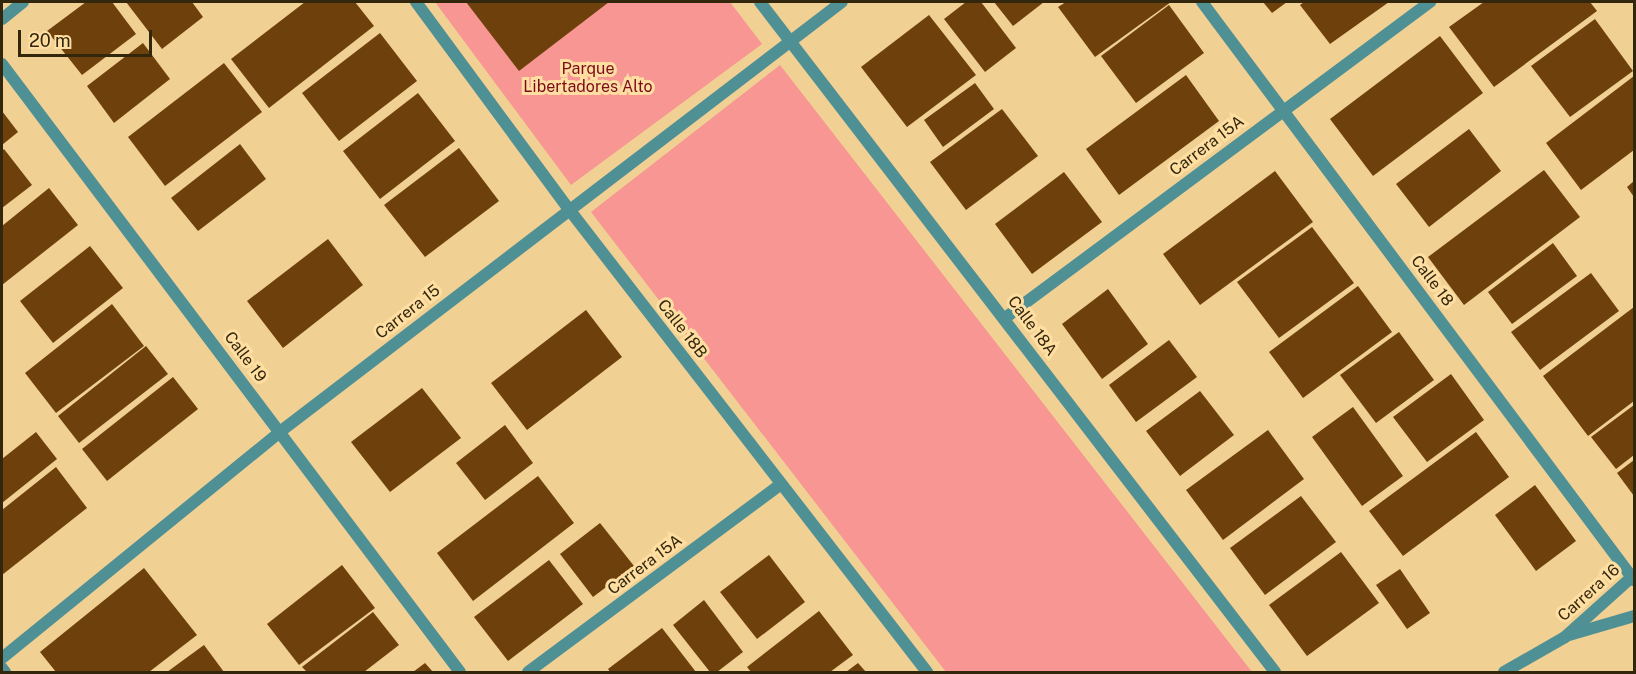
<!DOCTYPE html>
<html>
<head>
<meta charset="utf-8">
<style>
  body { margin:0 }
  #map { position:relative; width:1636px; height:674px; overflow:hidden; background:#f1d094; font-family:"Public Sans",sans-serif }
  div>[style] { position:absolute }
  [style*='--x'] { left:calc(var(--x)*1px); top:calc(var(--y)*1px); width:calc(var(--w)*1px); rotate:calc(var(--a)*1deg) }
  .green>* { inset:0; background:#f79692 }
  .building>* { inset:0; background:#6e400c }
  .minor>* { height:12px; margin:-6px; padding:0 6px; transform-origin:6px; border-radius:6px; background:#4f9095 }
  span { translate:-50% -50%; white-space:nowrap; text-align:center; line-height:1.15; -webkit-text-stroke:6px #ffdea1; paint-order:stroke }
  .park-label { font-size:16px; color:#7b0b1a }
  .street-label { font-size:16px; color:#32260d }
  .frame { position:absolute; inset:0; border:3px solid #32260d; pointer-events:none }
  .scale { position:absolute; left:18px; top:30px; width:134px; height:27px; box-sizing:border-box; border:3px solid #32260d; border-top:0; padding-left:8px; font-size:18px; line-height:21px; white-space:nowrap; color:#32260d; -webkit-text-stroke:4px #ffdea1; paint-order:stroke }
</style>
</head>
<body>
<div id="map">
  <div class="green">
    <div style="clip-path:polygon(435px 2px,730px 2px,762px 44px,571px 185px)"></div>
    <div style="clip-path:polygon(780px 65px,1252px 672px,946px 672px,591px 212px)"></div>
  </div>
  <div class="building">
    <div style="clip-path:polygon(86px 2px,112px 2px,136px 34px,82px 75px,47px 31px)"></div>
    <div style="clip-path:polygon(126px 2px,192px 2px,203px 17px,162px 49px)"></div>
    <div style="clip-path:polygon(305px 2px,355px 2px,374px 26px,269px 108px,231px 59px)"></div>
    <div style="clip-path:polygon(466px 2px,609px 2px,519px 71px)"></div>
    <div style="clip-path:polygon(966px 2px,981px 2px,1016px 48px,985px 72px,944px 19px)"></div>
    <div style="clip-path:polygon(994px 2px,1044px 2px,1013px 26px)"></div>
    <div style="clip-path:polygon(1066px 2px,1171px 2px,1095px 57px,1058px 7px)"></div>
    <div style="clip-path:polygon(1263px 2px,1287px 2px,1272px 13px)"></div>
    <div style="clip-path:polygon(1304px 2px,1389px 2px,1330px 44px,1300px 5px)"></div>
    <div style="clip-path:polygon(1484px 2px,1590px 2px,1597px 11px,1494px 87px,1449px 27px)"></div>
    <div style="clip-path:polygon(1169px 5px,1204px 53px,1136px 103px,1101px 56px)"></div>
    <div style="clip-path:polygon(929px 15px,976px 75px,907px 127px,861px 67px)"></div>
    <div style="clip-path:polygon(1595px 19px,1633px 71px,1570px 117px,1531px 66px)"></div>
    <div style="clip-path:polygon(380px 33px,417px 81px,339px 141px,302px 93px)"></div>
    <div style="clip-path:polygon(1440px 36px,1483px 93px,1373px 176px,1330px 119px)"></div>
    <div style="clip-path:polygon(143px 43px,170px 79px,114px 123px,87px 86px)"></div>
    <div style="clip-path:polygon(224px 63px,262px 112px,165px 186px,128px 137px)"></div>
    <div style="clip-path:polygon(1186px 75px,1219px 121px,1119px 195px,1086px 149px)"></div>
    <div style="clip-path:polygon(1634px 76px,1634px 150px,1581px 190px,1546px 143px)"></div>
    <div style="clip-path:polygon(975px 83px,994px 109px,943px 147px,924px 120px)"></div>
    <div style="clip-path:polygon(418px 93px,455px 141px,380px 199px,343px 151px)"></div>
    <div style="clip-path:polygon(1002px 109px,1038px 156px,966px 210px,930px 162px)"></div>
    <div style="clip-path:polygon(2px 111px,18px 132px,2px 145px)"></div>
    <div style="clip-path:polygon(1469px 129px,1501px 171px,1429px 227px,1396px 184px)"></div>
    <div style="clip-path:polygon(240px 144px,266px 179px,198px 231px,171px 198px)"></div>
    <div style="clip-path:polygon(459px 148px,499px 201px,425px 257px,384px 205px)"></div>
    <div style="clip-path:polygon(4px 149px,32px 185px,2px 208px,2px 151px)"></div>
    <div style="clip-path:polygon(1544px 170px,1580px 217px,1464px 305px,1428px 257px)"></div>
    <div style="clip-path:polygon(1275px 171px,1313px 222px,1200px 305px,1163px 254px)"></div>
    <div style="clip-path:polygon(1064px 172px,1102px 222px,1032px 274px,995px 224px)"></div>
    <div style="clip-path:polygon(1634px 181px,1634px 197px,1627px 187px)"></div>
    <div style="clip-path:polygon(49px 188px,78px 225px,2px 285px,2px 226px)"></div>
    <div style="clip-path:polygon(1312px 227px,1354px 283px,1279px 338px,1237px 282px)"></div>
    <div style="clip-path:polygon(328px 239px,363px 285px,283px 348px,247px 301px)"></div>
    <div style="clip-path:polygon(1553px 243px,1577px 276px,1512px 324px,1488px 292px)"></div>
    <div style="clip-path:polygon(90px 246px,123px 288px,53px 343px,20px 301px)"></div>
    <div style="clip-path:polygon(1591px 273px,1619px 311px,1540px 370px,1511px 332px)"></div>
    <div style="clip-path:polygon(1358px 286px,1392px 332px,1303px 398px,1269px 352px)"></div>
    <div style="clip-path:polygon(1108px 289px,1148px 344px,1102px 379px,1062px 324px)"></div>
    <div style="clip-path:polygon(112px 304px,144px 346px,56px 413px,25px 373px)"></div>
    <div style="clip-path:polygon(1634px 307px,1634px 401px,1588px 436px,1543px 376px)"></div>
    <div style="clip-path:polygon(586px 310px,622px 357px,527px 430px,491px 383px)"></div>
    <div style="clip-path:polygon(1399px 332px,1434px 380px,1376px 423px,1340px 375px)"></div>
    <div style="clip-path:polygon(1169px 340px,1197px 377px,1136px 422px,1109px 385px)"></div>
    <div style="clip-path:polygon(146px 346px,168px 374px,79px 443px,58px 416px)"></div>
    <div style="clip-path:polygon(1451px 374px,1484px 420px,1427px 462px,1393px 417px)"></div>
    <div style="clip-path:polygon(173px 377px,198px 409px,107px 481px,82px 449px)"></div>
    <div style="clip-path:polygon(422px 388px,461px 438px,390px 492px,351px 442px)"></div>
    <div style="clip-path:polygon(1200px 391px,1234px 435px,1180px 476px,1146px 431px)"></div>
    <div style="clip-path:polygon(1634px 405px,1634px 455px,1616px 469px,1591px 437px)"></div>
    <div style="clip-path:polygon(1353px 407px,1403px 476px,1362px 506px,1312px 437px)"></div>
    <div style="clip-path:polygon(505px 425px,533px 463px,485px 500px,456px 463px)"></div>
    <div style="clip-path:polygon(1268px 430px,1304px 479px,1223px 540px,1186px 490px)"></div>
    <div style="clip-path:polygon(36px 432px,57px 459px,2px 503px,2px 459px)"></div>
    <div style="clip-path:polygon(1476px 432px,1509px 477px,1403px 556px,1369px 511px)"></div>
    <div style="clip-path:polygon(1634px 460px,1634px 496px,1617px 473px)"></div>
    <div style="clip-path:polygon(56px 467px,87px 508px,2px 575px,2px 510px)"></div>
    <div style="clip-path:polygon(538px 476px,574px 523px,473px 601px,437px 553px)"></div>
    <div style="clip-path:polygon(1535px 485px,1576px 541px,1536px 571px,1495px 515px)"></div>
    <div style="clip-path:polygon(1301px 496px,1336px 542px,1265px 595px,1230px 548px)"></div>
    <div style="clip-path:polygon(600px 523px,634px 566px,593px 597px,560px 554px)"></div>
    <div style="clip-path:polygon(1341px 552px,1379px 603px,1307px 656px,1269px 605px)"></div>
    <div style="clip-path:polygon(769px 555px,805px 602px,757px 639px,720px 592px)"></div>
    <div style="clip-path:polygon(549px 560px,583px 604px,508px 661px,474px 617px)"></div>
    <div style="clip-path:polygon(342px 565px,375px 608px,299px 665px,267px 624px)"></div>
    <div style="clip-path:polygon(144px 568px,197px 635px,149px 672px,56px 672px,40px 652px)"></div>
    <div style="clip-path:polygon(1400px 569px,1430px 613px,1407px 629px,1376px 585px)"></div>
    <div style="clip-path:polygon(704px 600px,743px 652px,717px 672px,710px 672px,673px 625px)"></div>
    <div style="clip-path:polygon(819px 611px,853px 655px,830px 672px,751px 672px,747px 667px)"></div>
    <div style="clip-path:polygon(373px 612px,399px 645px,364px 672px,307px 672px,302px 667px)"></div>
    <div style="clip-path:polygon(662px 628px,696px 672px,610px 672px,608px 669px)"></div>
    <div style="clip-path:polygon(204px 645px,224px 672px,167px 672px)"></div>
    <div style="clip-path:polygon(425px 663px,433px 672px,413px 672px)"></div>
    <div style="clip-path:polygon(858px 663px,866px 672px,846px 672px)"></div>
  </div>
  <div class="minor">
    <div style="--x:416;--y:2;--w:256;--a:53.6"></div>
    <div style="--x:568;--y:208;--w:587;--a:52.27"></div>
    <div style="--x:760;--y:2;--w:845;--a:52.45"></div>
    <div style="--x:1202;--y:2;--w:722;--a:53.23"></div>
    <div style="--x:2;--y:19;--w:27;--a:-39"></div>
    <div style="--x:2;--y:64;--w:761;--a:53.01"></div>
    <div style="--x:1005;--y:318;--w:530;--a:-36.63"></div>
    <div style="--x:1569;--y:635;--w:68;--a:-16.3"></div>
    <div style="--x:2;--y:658;--w:360;--a:-39.1"></div>
    <div style="--x:281;--y:431;--w:706;--a:-37.41"></div>
    <div style="--x:2;--y:668;--w:5;--a:53"></div>
    <div style="--x:528;--y:672;--w:315;--a:-36.6"></div>
    <div style="--x:1504;--y:672;--w:70;--a:-29.8"></div>
    <div style="--x:1565;--y:637;--w:93;--a:-41.9"></div>
  </div>
  <div class="park-label">
    <span style="left:588px;top:78px">Parque<br>Libertadores Alto</span>
  </div>
  <div class="street-label">
    <span style="left:1207px;top:146px;rotate:-37deg">Carrera 15A</span>
    <span style="left:1432px;top:281px;rotate:53deg">Calle 18</span>
    <span style="left:408px;top:312px;rotate:-38deg">Carrera 15</span>
    <span style="left:1032px;top:326px;rotate:53deg">Calle 18A</span>
    <span style="left:682px;top:329px;rotate:52deg">Calle 18B</span>
    <span style="left:245px;top:357px;rotate:53deg">Calle 19</span>
    <span style="left:645px;top:565px;rotate:-37deg">Carrera 15A</span>
    <span style="left:1589px;top:593px;rotate:-42deg">Carrera 16</span>
  </div>
  <div class="frame"></div>
  <div class="scale">20 m</div>
</div>
</body>
</html>
